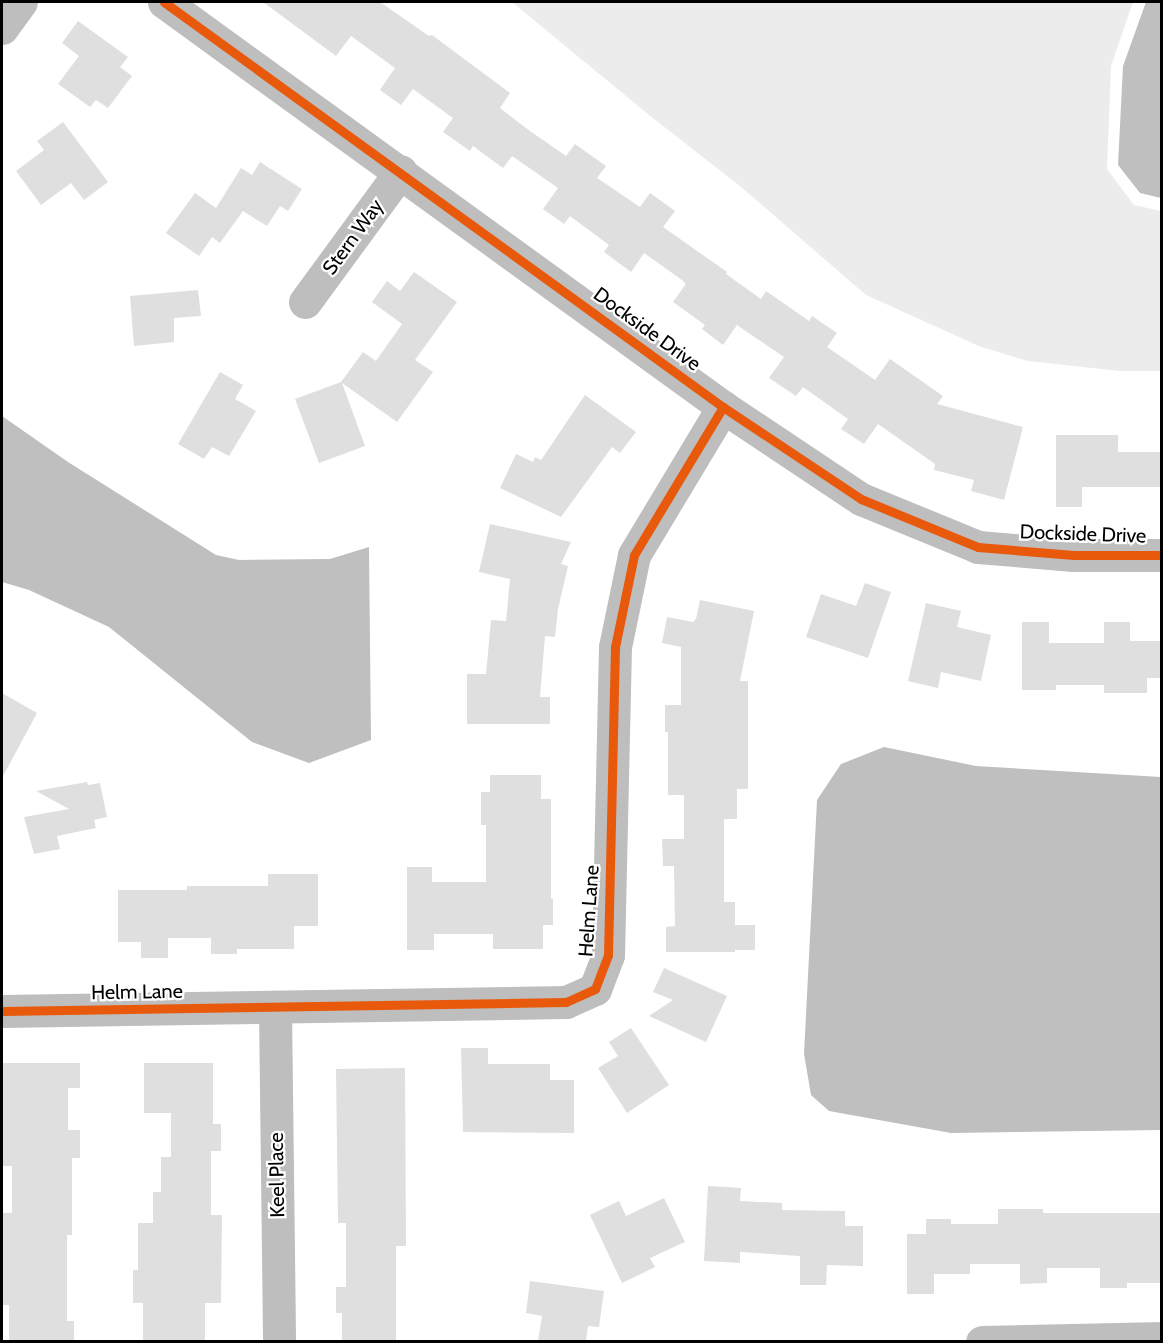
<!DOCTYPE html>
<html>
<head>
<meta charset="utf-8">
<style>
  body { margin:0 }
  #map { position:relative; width:1163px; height:1343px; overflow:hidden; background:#fff; font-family:Cabin,sans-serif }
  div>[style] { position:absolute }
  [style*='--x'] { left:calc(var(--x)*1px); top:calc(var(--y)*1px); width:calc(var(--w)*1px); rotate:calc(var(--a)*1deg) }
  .green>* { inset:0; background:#ececec }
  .water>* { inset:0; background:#bfbfbf }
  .building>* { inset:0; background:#dfdfdf }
  .minor>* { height:33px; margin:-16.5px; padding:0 16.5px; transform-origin:16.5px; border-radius:16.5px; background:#bebebe }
  .cycleway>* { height:9px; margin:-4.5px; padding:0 4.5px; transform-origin:4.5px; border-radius:4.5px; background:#e8590c }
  span { translate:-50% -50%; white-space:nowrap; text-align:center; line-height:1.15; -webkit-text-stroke:4.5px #fff; paint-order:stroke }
  .street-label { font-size:20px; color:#000 }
  .frame { position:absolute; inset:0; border:3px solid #000; pointer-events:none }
</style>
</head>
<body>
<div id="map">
  <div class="green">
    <div style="clip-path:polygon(512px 2px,1133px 2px,1111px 66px,1107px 169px,1134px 205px,1161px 211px,1161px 371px,1120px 371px,1028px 361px,981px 347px,866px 295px,740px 186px,649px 115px)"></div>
  </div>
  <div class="water">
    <div style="clip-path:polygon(1146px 2px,1161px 2px,1161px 198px,1140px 193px,1118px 165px,1123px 66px)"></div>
    <div style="clip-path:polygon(2px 416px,68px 462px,216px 555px,239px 560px,330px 559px,369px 547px,371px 740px,309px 763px,252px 742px,109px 627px,29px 590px,2px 582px)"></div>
    <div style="clip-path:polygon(884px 747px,976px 766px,1161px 777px,1161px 1130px,951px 1133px,829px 1111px,811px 1095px,804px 1054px,817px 800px,841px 764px)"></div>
  </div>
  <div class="building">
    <div style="clip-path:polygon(263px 2px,380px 2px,429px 36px,432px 35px,510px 93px,500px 108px,530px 131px,566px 156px,575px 144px,606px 166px,597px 178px,640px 207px,650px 193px,675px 211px,663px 227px,727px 272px,726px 274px,761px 299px,766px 291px,809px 321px,812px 316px,837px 333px,827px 347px,875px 380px,890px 359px,943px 396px,937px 404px,1023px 427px,1004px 500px,971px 491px,974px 480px,934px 470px,935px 464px,878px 424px,864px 444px,841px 429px,848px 419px,803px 387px,796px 396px,769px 378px,784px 357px,737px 325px,723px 345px,702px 329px,705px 325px,673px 302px,686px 284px,682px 280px,644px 253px,631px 272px,604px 252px,609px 245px,570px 216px,564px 224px,543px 209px,558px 188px,512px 156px,503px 168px,473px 146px,470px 151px,443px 132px,453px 118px,413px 89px,401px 105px,380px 90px,395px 68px,351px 36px,336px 56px)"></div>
    <div style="clip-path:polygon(78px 21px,128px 57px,120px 67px,132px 76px,108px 108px,96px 100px,90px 107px,58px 84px,79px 56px,62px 43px)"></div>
    <div style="clip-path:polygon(63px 122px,108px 182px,84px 200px,71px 183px,41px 205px,16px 171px,44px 150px,37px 141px)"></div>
    <div style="clip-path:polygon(260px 162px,302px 189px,288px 211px,280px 206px,267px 226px,243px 211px,220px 243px,212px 237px,199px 256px,166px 233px,195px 193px,216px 208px,241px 168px,252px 175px)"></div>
    <div style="clip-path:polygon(414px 272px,457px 302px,415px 360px,433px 372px,397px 422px,342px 383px,365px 446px,319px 463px,295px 399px,341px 382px,363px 352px,376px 361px,402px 324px,372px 302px,387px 281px,400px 291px)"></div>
    <div style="clip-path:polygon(198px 290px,201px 316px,174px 318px,174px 342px,134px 346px,130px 296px)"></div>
    <div style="clip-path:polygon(220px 372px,243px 385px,235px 399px,256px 411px,229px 456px,212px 447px,204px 459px,178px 444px)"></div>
    <div style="clip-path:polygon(585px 395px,636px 432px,620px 453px,612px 447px,561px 517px,500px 488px,516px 454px,533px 462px,535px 457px,541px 460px)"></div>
    <div style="clip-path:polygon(1056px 435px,1118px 435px,1118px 452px,1161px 452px,1161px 487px,1082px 487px,1082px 507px,1056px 507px)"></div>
    <div style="clip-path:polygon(490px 524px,571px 542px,561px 564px,568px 566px,558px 609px,555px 637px,545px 636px,540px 697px,550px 697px,550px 724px,467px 724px,467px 674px,486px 674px,491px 620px,506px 621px,510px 579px,479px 572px)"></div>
    <div style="clip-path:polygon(865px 583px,891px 592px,868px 658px,806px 637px,821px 594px,856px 606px)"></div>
    <div style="clip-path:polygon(700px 600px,754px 611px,740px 681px,748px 681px,748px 789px,737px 789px,737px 819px,724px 819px,724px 902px,735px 902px,735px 925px,755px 925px,755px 950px,735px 950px,735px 952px,666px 952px,666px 927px,675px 926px,674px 866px,663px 866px,662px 839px,684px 839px,684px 795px,668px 795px,668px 732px,665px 732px,665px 705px,681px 705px,681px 647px,662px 643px,667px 617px,693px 622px,696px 619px)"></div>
    <div style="clip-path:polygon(926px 603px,961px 611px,957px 627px,991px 635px,981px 681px,941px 672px,938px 688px,908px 681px)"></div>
    <div style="clip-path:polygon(1022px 622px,1049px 622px,1049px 643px,1104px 643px,1104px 622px,1130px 622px,1130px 641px,1161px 641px,1161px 678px,1147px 678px,1147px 693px,1104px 693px,1104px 685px,1056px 685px,1056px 690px,1022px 690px)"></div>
    <div style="clip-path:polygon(2px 693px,37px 713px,2px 778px)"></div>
    <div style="clip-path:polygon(490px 775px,541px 775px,541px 799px,551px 799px,551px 899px,553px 899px,553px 925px,543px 925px,543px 949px,493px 949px,493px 934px,434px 934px,434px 950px,407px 950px,407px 867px,432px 867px,432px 882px,486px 882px,486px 825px,481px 825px,481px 792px,490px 792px)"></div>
    <div style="clip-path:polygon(87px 782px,88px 785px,100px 783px,107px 817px,94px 820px,96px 828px,57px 836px,60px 849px,34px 854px,24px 817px,69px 809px,36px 791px)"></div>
    <div style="clip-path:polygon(268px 874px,318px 874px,318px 926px,294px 926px,294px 949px,237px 949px,237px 954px,211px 954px,211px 938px,168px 938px,168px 958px,141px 958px,141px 942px,118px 942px,118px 890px,187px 890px,187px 886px,268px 886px)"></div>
    <div style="clip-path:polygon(664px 968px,727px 996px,706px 1042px,649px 1016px,673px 1000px,653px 992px)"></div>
    <div style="clip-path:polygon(631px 1028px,669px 1085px,627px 1113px,598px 1068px,618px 1056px,609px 1042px)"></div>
    <div style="clip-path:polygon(461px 1048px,488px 1048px,488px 1064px,550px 1064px,550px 1080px,574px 1080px,574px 1133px,463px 1132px)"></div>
    <div style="clip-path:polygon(2px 1063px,80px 1063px,80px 1088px,68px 1088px,68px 1130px,80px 1130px,80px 1158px,72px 1158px,72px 1235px,67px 1235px,67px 1321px,74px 1321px,74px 1341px,9px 1341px,9px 1305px,2px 1305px,2px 1213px,12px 1213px,12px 1166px,2px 1166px)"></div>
    <div style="clip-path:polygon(144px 1063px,213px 1063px,213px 1124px,221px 1124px,221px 1151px,211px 1151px,211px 1215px,222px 1215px,221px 1303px,205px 1303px,205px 1341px,143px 1341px,143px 1303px,133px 1303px,133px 1270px,138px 1270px,138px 1223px,153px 1223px,153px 1192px,161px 1192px,161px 1157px,171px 1157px,171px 1113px,144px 1113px)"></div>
    <div style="clip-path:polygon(405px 1068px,406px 1246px,396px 1246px,396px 1341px,342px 1341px,342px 1313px,336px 1313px,336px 1287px,346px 1287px,346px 1223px,338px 1223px,336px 1069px)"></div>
    <div style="clip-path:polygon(708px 1186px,741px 1188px,740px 1201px,782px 1203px,782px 1210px,845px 1211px,845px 1226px,863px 1226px,863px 1266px,827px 1265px,826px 1285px,800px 1285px,800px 1256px,740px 1252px,740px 1263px,704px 1261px)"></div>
    <div style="clip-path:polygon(664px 1198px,685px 1242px,650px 1258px,655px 1267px,622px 1283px,590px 1215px,619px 1201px,626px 1216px)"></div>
    <div style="clip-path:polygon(998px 1209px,1043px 1209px,1043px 1213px,1161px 1213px,1161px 1283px,1127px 1283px,1127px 1288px,1100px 1288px,1100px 1268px,1047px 1268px,1047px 1283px,1020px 1284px,1020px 1264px,970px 1264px,970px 1274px,934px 1274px,934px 1294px,907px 1294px,907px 1234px,926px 1234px,926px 1219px,951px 1219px,951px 1224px,998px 1224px)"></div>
    <div style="clip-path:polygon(530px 1281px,604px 1291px,599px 1327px,588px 1326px,586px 1341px,538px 1341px,542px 1316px,526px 1313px)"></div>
  </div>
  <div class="minor">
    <div style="--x:164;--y:2;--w:690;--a:35.92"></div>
    <div style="--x:723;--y:407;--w:166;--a:33.7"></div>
    <div style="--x:861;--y:499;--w:126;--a:22.3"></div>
    <div style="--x:978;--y:547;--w:96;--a:4.8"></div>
    <div style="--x:1074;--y:555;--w:88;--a:0"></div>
    <div style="--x:2;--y:28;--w:32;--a:-54"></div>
    <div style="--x:305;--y:302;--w:162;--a:-53.8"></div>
    <div style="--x:275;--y:1008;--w:334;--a:89.3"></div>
    <div style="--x:2;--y:1011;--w:564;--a:-0.91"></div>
    <div style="--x:566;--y:1002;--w:32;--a:-24"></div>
    <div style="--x:595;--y:989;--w:36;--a:-69"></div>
    <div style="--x:608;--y:955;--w:308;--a:-88.7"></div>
    <div style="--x:615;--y:647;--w:94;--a:-78.3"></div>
    <div style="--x:634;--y:555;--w:173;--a:-59"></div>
    <div style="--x:982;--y:1342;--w:180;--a:-1.3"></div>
  </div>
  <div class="cycleway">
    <div style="--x:164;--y:2;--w:690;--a:35.92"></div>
    <div style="--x:723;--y:407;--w:166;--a:33.7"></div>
    <div style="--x:861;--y:499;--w:126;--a:22.3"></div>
    <div style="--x:978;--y:547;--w:96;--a:4.8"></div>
    <div style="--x:1074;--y:555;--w:88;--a:0"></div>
    <div style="--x:2;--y:1011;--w:564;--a:-0.91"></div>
    <div style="--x:566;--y:1002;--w:32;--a:-24"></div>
    <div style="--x:595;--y:989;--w:36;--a:-69"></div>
    <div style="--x:608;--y:955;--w:308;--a:-88.7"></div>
    <div style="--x:615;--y:647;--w:94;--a:-78.3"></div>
    <div style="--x:634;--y:555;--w:173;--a:-59"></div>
  </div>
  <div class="street-label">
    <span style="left:353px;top:237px;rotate:-54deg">Stern Way</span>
    <span style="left:647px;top:329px;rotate:36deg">Dockside Drive</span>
    <span style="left:1083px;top:534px;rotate:2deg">Dockside Drive</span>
    <span style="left:589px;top:911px;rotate:-86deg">Helm Lane</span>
    <span style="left:137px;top:992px;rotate:-1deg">Helm Lane</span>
    <span style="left:277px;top:1175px;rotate:-91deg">Keel Place</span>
  </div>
  <div class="frame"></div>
</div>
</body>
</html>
